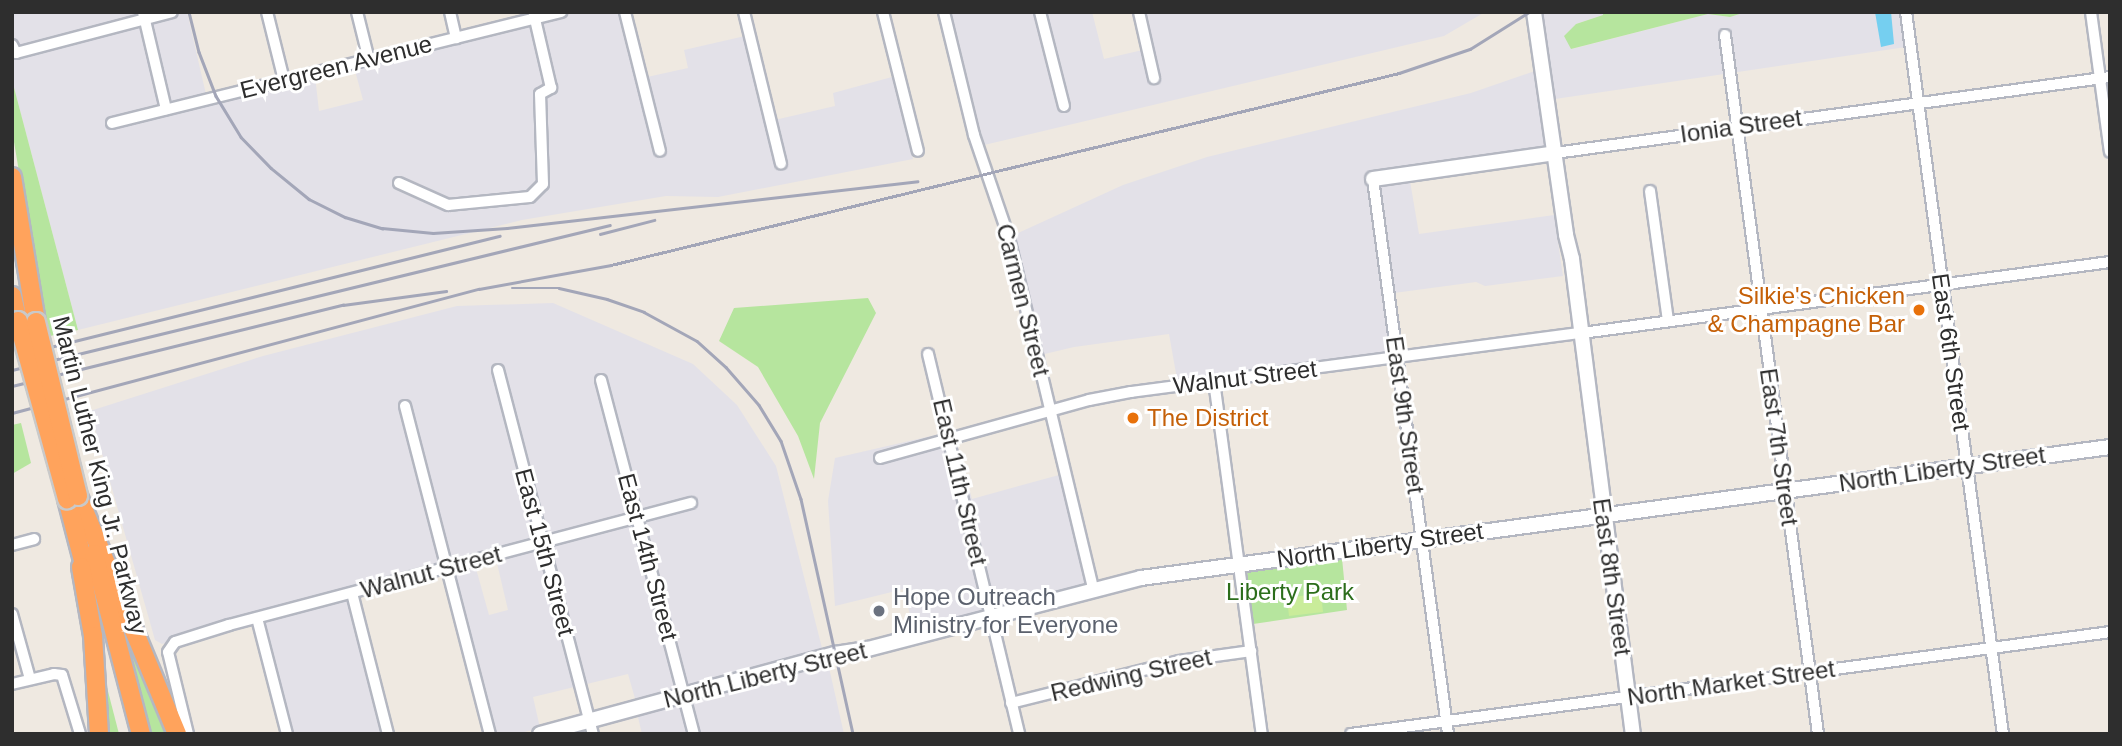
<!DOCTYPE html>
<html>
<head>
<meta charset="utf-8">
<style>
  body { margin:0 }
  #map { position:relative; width:2122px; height:746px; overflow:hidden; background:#efe9e1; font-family:Helvetica,sans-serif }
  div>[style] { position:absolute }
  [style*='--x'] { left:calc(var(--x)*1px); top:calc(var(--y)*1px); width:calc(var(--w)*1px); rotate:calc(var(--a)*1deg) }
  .industrial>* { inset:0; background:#e3e1e8 }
  .green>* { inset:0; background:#b6e59e }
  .pitch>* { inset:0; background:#c9ec9a }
  .water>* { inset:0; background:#75cff0 }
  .roads { filter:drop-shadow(2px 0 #b4b7c1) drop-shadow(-2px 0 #b4b7c1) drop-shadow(0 2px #b4b7c1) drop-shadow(0 -2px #b4b7c1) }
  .street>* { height:10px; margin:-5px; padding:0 5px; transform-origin:5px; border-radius:5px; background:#fff }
  .secondary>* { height:14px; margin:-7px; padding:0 7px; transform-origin:7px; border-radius:7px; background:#fff }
  .highway>* { height:18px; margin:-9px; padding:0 9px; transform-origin:9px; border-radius:9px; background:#ffa35c }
  .rail>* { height:2.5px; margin:-1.25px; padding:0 1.25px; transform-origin:1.25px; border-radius:1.25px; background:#a3a6b8 }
  .bridges { filter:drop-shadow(2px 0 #c9c9c9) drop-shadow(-2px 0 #c9c9c9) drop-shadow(0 2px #c9c9c9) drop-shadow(0 -2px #c9c9c9) }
  .highway-bridge>* { height:18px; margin:-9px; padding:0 9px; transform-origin:9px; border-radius:9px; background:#ffa35c }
  .dots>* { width:19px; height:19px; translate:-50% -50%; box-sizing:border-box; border:4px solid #fff; border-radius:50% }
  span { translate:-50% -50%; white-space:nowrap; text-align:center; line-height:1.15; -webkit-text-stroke:6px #fff; paint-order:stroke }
  .street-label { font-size:24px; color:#2e2e2e }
  .food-label { font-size:24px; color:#c56008 }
  .right { translate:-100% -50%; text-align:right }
  .left { translate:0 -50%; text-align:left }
  .park-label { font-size:24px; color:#2c6e1b }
  .worship-label { font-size:24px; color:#5b616d }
  .frame { position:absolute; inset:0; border:14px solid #2e2e2e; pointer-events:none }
</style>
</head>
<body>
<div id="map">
  <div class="industrial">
    <div style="clip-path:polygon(12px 12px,148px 12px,151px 22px,187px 12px,208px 103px,315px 76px,319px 111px,363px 100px,354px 67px,578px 12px,620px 12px,638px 79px,688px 68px,684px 50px,745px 36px,766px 122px,835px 106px,833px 93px,892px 77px,913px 159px,718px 197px,666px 196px,522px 220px,78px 330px,12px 80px)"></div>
    <div style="clip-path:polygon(951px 12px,1092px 12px,1104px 59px,1151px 48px,1143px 12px,1485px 12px,1444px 36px,984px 145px)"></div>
    <div style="clip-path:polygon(1540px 12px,1603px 12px,1603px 15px,1576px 24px,1572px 49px,1708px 14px,1730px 17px,1746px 12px,1903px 12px,1906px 47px,1555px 99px)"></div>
    <div style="clip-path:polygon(1535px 71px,1547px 161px,1410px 181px,1419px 234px,1554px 215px,1563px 276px,1485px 286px,1476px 282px,1394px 293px,1401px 350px,1177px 379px,1169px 334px,1074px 347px,1032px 357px,1003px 240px,1123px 185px,1207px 157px,1471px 93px)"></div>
    <div style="clip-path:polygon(evenodd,553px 303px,693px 364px,737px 405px,776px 466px,823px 652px,636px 702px,628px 674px,533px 697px,540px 728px,517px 734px,497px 734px,451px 560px,346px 589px,382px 734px,291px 734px,259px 612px,162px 644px,155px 640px,90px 411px,263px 356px,457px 306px,553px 303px,496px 559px,508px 610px,489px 615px,475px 565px,496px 559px)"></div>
    <div style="clip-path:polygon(953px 431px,972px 499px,1059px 475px,1087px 586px,914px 633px,904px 589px,835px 606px,828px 501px,835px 458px)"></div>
    <div style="clip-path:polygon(828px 663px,844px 734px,642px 734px,637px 713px)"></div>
  </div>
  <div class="green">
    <div style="clip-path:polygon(1603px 12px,1746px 12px,1730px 17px,1708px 14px,1571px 49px,1564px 36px,1576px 24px,1603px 15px)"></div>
    <div style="clip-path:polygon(12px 80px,78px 330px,50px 336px,38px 285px,12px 130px)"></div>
    <div style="clip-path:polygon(868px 298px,876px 313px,820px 423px,814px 479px,798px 436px,758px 367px,719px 341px,734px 308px)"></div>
    <div style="clip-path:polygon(21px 423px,31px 463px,12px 474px,12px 425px)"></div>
    <div style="clip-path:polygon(1342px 558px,1347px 610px,1253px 624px,1247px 571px)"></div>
    <div style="clip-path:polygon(108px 573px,173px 734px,149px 734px)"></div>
    <div style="clip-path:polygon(102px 668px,119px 734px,102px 734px)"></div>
  </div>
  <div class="pitch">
    <div style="clip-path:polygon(1321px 593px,1323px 612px,1289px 616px,1287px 598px)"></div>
  </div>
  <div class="water">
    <div style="clip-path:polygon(1875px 12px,1891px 12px,1894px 44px,1881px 47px)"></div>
  </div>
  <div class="roads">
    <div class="street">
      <div style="--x:143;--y:12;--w:100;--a:76.7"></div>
      <div style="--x:267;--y:12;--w:70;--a:76"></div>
      <div style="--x:357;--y:12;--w:49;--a:76"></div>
      <div style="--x:450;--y:12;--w:27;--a:77"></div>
      <div style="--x:625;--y:12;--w:143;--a:75.9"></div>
      <div style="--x:744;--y:12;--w:156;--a:76.3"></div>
      <div style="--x:883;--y:12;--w:143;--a:75.9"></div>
      <div style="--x:944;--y:12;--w:127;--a:76.3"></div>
      <div style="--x:974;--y:135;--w:109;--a:71.2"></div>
      <div style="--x:1009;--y:238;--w:363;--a:76.5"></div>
      <div style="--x:1040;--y:12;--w:97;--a:75.7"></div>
      <div style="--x:1139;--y:12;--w:68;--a:77.2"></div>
      <div style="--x:1906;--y:12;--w:728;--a:82.35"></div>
      <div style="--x:2091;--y:12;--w:141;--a:82.3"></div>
      <div style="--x:1725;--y:35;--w:705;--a:82.42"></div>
      <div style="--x:12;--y:45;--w:9;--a:63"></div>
      <div style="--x:16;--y:53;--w:161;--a:-14.7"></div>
      <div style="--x:112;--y:123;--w:463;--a:-13.9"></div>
      <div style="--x:1555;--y:153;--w:560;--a:-7.8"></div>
      <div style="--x:1373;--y:179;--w:560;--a:82.3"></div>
      <div style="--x:399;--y:183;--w:54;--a:24.2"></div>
      <div style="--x:448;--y:205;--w:82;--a:-5.6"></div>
      <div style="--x:530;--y:197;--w:18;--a:-45"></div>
      <div style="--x:543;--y:184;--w:90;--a:-91.9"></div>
      <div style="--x:540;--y:94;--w:13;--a:-29"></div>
      <div style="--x:551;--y:88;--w:75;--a:-103.1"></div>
      <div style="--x:1650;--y:191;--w:131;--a:82.1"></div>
      <div style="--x:1582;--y:333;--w:533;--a:-7.66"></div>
      <div style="--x:928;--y:354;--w:391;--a:76.5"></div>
      <div style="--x:498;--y:370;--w:376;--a:75.4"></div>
      <div style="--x:601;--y:380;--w:366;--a:75.3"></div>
      <div style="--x:1214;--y:381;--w:356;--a:82.3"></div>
      <div style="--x:405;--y:406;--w:339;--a:75.5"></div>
      <div style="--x:880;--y:458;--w:217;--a:-15.5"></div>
      <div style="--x:1089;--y:400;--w:43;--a:-10.8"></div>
      <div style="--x:1131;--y:392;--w:447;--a:-7.5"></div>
      <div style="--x:12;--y:545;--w:23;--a:-15"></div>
      <div style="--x:352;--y:593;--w:146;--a:75.7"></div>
      <div style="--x:12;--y:614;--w:67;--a:74.5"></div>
      <div style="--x:257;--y:618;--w:120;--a:75.5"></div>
      <div style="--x:12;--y:684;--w:43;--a:-13.4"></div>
      <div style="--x:54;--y:674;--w:8;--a:7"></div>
      <div style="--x:62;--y:675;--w:62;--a:73"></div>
      <div style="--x:1011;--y:703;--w:173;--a:-14"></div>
      <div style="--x:1179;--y:661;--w:73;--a:-7.9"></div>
      <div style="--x:188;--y:734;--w:84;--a:-103.7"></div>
      <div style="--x:168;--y:652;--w:12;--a:-55"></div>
      <div style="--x:175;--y:642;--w:57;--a:-17.5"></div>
      <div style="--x:229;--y:625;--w:478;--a:-14.8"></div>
      <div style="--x:1351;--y:734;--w:766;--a:-7.65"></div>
    </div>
    <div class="secondary">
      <div style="--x:1534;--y:12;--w:225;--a:81.8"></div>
      <div style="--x:1566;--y:235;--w:25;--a:76"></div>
      <div style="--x:1572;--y:259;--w:479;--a:82.7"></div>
      <div style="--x:1373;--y:179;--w:184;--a:-8.1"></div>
      <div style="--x:540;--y:734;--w:306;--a:-15.2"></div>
      <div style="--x:835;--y:654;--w:33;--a:-9"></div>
      <div style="--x:868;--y:649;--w:282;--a:-14.6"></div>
      <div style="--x:1141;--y:578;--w:978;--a:-7.7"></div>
    </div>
    <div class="highway">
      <div style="--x:12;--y:177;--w:147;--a:80.6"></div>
      <div style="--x:12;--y:296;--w:26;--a:77"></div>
      <div style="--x:78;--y:496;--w:258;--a:67.4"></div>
      <div style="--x:67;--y:499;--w:80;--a:75.4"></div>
      <div style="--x:94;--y:554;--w:186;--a:75.4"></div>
      <div style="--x:81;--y:567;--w:70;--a:80.1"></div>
      <div style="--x:93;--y:636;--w:98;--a:86.5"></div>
    </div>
  </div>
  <div class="rail">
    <div style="--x:189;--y:12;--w:41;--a:76"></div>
    <div style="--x:199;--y:52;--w:47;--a:68.9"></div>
    <div style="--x:216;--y:96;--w:48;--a:58.6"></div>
    <div style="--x:241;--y:137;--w:43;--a:45.9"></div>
    <div style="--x:271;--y:168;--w:49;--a:39.2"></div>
    <div style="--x:309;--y:199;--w:40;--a:26.6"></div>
    <div style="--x:345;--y:217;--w:39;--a:17"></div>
    <div style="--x:382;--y:228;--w:51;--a:5.6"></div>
    <div style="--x:433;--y:233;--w:74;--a:-3.9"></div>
    <div style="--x:507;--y:228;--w:413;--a:-6.5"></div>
    <div style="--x:600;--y:234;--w:56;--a:-14.5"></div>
    <div style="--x:512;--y:288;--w:47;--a:0"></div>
    <div style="--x:559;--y:288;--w:49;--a:12.9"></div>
    <div style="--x:607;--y:299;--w:39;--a:19"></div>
    <div style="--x:644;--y:312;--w:60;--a:28.7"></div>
    <div style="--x:697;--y:341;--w:39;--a:42"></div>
    <div style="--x:726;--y:367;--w:50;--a:49"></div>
    <div style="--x:759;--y:405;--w:42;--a:58.6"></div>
    <div style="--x:781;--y:441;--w:61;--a:71"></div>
    <div style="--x:801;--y:499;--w:241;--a:77.5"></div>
    <div style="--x:22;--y:354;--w:492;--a:-13.9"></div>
    <div style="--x:12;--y:370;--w:615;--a:-13.63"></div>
    <div style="--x:12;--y:386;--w:341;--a:-13.8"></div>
    <div style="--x:343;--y:305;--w:104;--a:-7.7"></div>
    <div style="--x:12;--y:413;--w:483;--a:-14.9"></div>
    <div style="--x:479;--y:289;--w:134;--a:-10.3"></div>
    <div style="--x:611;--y:265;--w:811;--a:-13.69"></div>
    <div style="--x:1399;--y:73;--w:75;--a:-18.7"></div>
    <div style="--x:1470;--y:49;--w:70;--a:-32.1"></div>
  </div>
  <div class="bridges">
    <div class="highway-bridge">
      <div style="--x:18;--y:321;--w:185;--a:74.6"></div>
      <div style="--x:36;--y:322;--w:179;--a:76.4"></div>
    </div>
  </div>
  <div class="dots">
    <div style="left:1919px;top:310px;background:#e8710a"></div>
    <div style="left:1133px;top:418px;background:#e8710a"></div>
    <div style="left:879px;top:611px;background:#6b7280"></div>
  </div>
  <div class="street-label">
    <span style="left:336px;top:67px;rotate:-14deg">Evergreen Avenue</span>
    <span style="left:1741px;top:126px;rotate:-8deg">Ionia Street</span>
    <span style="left:1023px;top:300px;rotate:76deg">Carmen Street</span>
    <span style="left:1951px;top:352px;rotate:82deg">East 6th Street</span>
    <span style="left:1245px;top:377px;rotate:-7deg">Walnut Street</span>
    <span style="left:1405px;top:415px;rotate:82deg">East 9th Street</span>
    <span style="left:1779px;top:447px;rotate:82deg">East 7th Street</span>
    <span style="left:1942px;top:469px;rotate:-8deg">North Liberty Street</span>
    <span style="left:100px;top:475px;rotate:76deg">Martin Luther King Jr. Parkway</span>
    <span style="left:960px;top:482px;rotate:77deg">East 11th Street</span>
    <span style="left:1380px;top:545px;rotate:-8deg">North Liberty Street</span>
    <span style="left:545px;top:552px;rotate:75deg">East 15th Street</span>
    <span style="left:648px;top:557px;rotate:75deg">East 14th Street</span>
    <span style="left:431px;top:572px;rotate:-15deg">Walnut Street</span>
    <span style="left:1612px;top:577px;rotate:82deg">East 8th Street</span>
    <span style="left:765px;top:675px;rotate:-14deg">North Liberty Street</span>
    <span style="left:1131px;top:675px;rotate:-13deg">Redwing Street</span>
    <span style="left:1731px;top:683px;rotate:-8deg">North Market Street</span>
  </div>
  <div class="food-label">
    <span class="right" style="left:1905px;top:310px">Silkie's Chicken<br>&amp; Champagne Bar</span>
    <span class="left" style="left:1147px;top:418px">The District</span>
  </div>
  <div class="park-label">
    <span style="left:1290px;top:592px">Liberty Park</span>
  </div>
  <div class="worship-label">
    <span class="left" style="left:893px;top:611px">Hope Outreach<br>Ministry for Everyone</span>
  </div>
  <div class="frame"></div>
</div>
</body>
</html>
